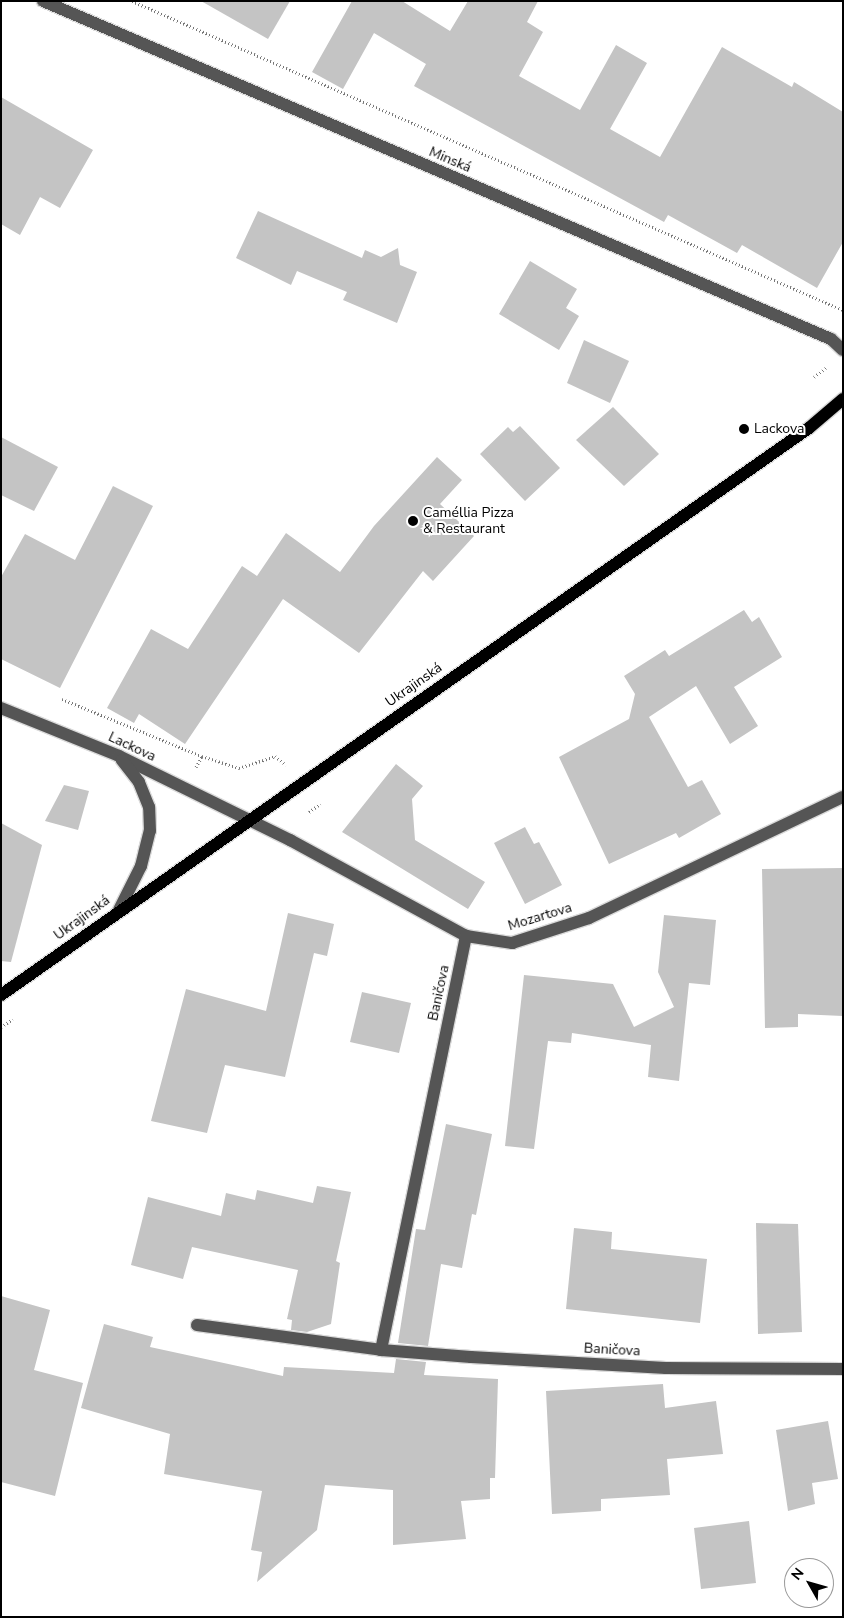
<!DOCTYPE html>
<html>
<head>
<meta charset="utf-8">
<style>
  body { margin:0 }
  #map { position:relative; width:844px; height:1618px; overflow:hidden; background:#fff; font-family:"Nunito Sans",sans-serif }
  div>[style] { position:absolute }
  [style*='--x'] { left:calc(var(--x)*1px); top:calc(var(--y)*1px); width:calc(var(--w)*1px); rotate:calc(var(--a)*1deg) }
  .building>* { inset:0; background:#c4c4c4 }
  .path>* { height:3px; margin-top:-1.5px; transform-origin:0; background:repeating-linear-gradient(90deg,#777 0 1px,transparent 0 3.5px) }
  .roads { filter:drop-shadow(1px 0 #dbdbdb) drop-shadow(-1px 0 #dbdbdb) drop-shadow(0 1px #dbdbdb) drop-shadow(0 -1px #dbdbdb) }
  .minor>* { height:12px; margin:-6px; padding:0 6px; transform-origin:6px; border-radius:6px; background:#555 }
  .major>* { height:12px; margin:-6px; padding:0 6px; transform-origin:6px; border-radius:6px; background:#000 }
  .dots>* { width:14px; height:14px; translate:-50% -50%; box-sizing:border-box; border:2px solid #fff; border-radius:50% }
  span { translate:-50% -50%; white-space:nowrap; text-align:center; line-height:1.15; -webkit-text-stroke:4px #fff; paint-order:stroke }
  .street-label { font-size:14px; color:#000 }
  .poi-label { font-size:14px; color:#000 }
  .left { translate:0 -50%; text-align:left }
  .frame { position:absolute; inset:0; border:2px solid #000; pointer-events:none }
  .north { position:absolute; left:784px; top:1558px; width:50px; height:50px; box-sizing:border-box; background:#fff; border:1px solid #999; border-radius:50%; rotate:308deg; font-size:14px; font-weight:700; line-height:20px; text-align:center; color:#000 }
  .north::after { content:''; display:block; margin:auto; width:18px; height:22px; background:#000; clip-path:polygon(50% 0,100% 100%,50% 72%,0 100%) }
</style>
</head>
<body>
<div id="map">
  <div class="building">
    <div style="clip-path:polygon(201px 1px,290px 1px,268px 39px)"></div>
    <div style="clip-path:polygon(352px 1px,402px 1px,450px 31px,468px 1px,538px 1px,527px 22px,543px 32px,519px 76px,580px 110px,616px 45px,647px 63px,610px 129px,660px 157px,722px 47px,792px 87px,794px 82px,843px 112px,843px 242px,817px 288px,742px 245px,737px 253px,668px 215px,664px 222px,414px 86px,426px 64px,374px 33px,343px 89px,312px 72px)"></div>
    <div style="clip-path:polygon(1px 97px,93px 150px,60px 208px,40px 197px,20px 235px,1px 224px)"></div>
    <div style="clip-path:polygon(258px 211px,362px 258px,365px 250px,381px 257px,398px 248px,400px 265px,417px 272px,397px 323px,343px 300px,347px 292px,297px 271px,291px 285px,236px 258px)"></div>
    <div style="clip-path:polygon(530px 261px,577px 289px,566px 308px,579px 316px,559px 350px,499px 314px)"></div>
    <div style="clip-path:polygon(584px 340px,629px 361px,610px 403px,567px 383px)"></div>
    <div style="clip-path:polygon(613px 407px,659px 454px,624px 486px,576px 440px)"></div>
    <div style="clip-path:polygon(520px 426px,560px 468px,525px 501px,480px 454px,508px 427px,513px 432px)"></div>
    <div style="clip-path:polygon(1px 437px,58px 467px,34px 511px,1px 495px)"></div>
    <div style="clip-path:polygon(437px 457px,462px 480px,440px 504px,474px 536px,433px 581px,423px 571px,359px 653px,283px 599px,185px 744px,139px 714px,134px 723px,107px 708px,151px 629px,188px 649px,242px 566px,257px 576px,286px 533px,340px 572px,374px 526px)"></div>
    <div style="clip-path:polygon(113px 486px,153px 506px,60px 688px,1px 659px,1px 577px,25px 534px,75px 560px)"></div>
    <div style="clip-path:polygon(744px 610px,752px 622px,759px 617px,782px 657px,734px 687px,758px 726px,730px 744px,696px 686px,649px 717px,688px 787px,702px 780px,721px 814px,679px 838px,676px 833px,609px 864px,559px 757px,629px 719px,635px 694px,624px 676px,665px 650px,669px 656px)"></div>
    <div style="clip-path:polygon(396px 764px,423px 786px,412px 799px,415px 840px,485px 882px,468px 909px,342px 832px)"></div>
    <div style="clip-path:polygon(64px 785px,89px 791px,78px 830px,45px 821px)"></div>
    <div style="clip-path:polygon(1px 823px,42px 845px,11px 962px,1px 961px)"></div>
    <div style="clip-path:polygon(525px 827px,534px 844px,539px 842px,562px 885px,525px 904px,494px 843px)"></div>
    <div style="clip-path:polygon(843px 868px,843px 1016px,798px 1014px,798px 1027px,765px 1028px,762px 869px)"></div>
    <div style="clip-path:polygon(288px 913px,334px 924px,327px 956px,314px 953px,285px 1077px,225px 1065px,207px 1133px,151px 1121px,186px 989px,266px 1011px)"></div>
    <div style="clip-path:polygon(664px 915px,716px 920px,710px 985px,689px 983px,679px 1081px,648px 1077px,651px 1045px,572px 1033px,571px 1043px,548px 1041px,534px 1149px,505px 1146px,524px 975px,613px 984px,634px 1027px,674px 1007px,658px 972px)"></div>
    <div style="clip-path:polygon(362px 992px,411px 1003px,399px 1053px,350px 1042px)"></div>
    <div style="clip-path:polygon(446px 1124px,492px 1134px,476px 1215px,472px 1214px,462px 1268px,441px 1264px,428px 1346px,398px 1343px,416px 1229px,425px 1230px)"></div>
    <div style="clip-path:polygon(317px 1186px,351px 1192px,336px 1261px,340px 1263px,331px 1324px,307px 1332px,291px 1330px,292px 1320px,287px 1319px,298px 1270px,192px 1247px,183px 1279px,131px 1265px,148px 1197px,221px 1216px,226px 1193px,255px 1200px,257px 1190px,313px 1203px)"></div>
    <div style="clip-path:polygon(756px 1223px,798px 1224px,802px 1332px,758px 1334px)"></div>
    <div style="clip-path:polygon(574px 1228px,612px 1232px,611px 1249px,707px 1259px,700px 1323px,566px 1309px)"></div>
    <div style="clip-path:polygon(1px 1296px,50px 1310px,34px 1370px,83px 1383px,55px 1496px,1px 1482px)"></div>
    <div style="clip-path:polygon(104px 1324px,153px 1337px,150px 1347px,283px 1376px,284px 1367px,394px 1373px,396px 1359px,426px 1362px,424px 1375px,498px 1379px,495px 1478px,490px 1478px,490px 1499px,461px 1501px,466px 1539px,393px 1545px,393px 1490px,325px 1485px,317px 1530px,257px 1582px,262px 1552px,251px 1550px,262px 1491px,164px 1474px,170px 1434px,81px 1408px)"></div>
    <div style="clip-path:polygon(663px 1384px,665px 1408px,716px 1401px,723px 1454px,667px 1459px,670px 1495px,601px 1499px,601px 1511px,552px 1514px,546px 1391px)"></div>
    <div style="clip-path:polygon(828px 1421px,838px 1479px,812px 1483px,815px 1504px,788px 1511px,776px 1430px)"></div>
    <div style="clip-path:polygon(749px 1521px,756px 1583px,701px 1589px,694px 1528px)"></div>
  </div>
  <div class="path">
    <div style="--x:132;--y:1;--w:775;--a:23.49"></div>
    <div style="--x:814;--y:377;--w:16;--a:-38"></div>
    <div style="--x:62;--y:699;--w:151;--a:22.2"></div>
    <div style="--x:196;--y:767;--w:13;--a:-61"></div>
    <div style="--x:202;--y:756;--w:39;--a:18"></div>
    <div style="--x:239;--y:768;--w:38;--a:-18"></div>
    <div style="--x:275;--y:756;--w:14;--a:39"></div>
    <div style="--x:309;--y:812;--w:14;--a:-36"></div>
    <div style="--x:1;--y:1027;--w:14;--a:-34"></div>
  </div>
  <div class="roads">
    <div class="minor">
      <div style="--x:43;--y:1;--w:857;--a:23.22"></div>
      <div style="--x:831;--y:339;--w:16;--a:43"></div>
      <div style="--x:1;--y:708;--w:127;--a:22.1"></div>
      <div style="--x:119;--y:756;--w:191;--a:26.2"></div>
      <div style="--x:290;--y:840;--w:200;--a:28.6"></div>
      <div style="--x:466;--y:936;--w:47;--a:8.7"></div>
      <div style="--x:512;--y:943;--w:81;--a:-18"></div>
      <div style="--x:589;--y:918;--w:281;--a:-25.5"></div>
      <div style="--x:119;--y:910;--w:49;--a:-63.4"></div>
      <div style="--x:141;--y:866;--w:36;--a:-76"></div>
      <div style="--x:150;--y:831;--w:24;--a:-92"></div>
      <div style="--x:149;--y:807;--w:27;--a:-112"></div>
      <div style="--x:139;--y:782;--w:28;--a:-128"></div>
      <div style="--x:197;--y:1325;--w:186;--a:7.7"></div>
      <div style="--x:381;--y:1350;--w:90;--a:4.4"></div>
      <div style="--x:471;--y:1357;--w:195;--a:3.2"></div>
      <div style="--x:666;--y:1368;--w:177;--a:0.3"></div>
      <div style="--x:381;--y:1350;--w:423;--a:-78.4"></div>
    </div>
    <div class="major">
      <div style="--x:1;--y:995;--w:987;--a:-35.06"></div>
      <div style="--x:809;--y:428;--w:45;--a:-40.5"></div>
    </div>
  </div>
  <div class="dots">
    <div style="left:744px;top:429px;background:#000"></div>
    <div style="left:413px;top:521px;background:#000"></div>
  </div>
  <div class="street-label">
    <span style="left:450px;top:160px;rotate:23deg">Minská</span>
    <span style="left:414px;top:685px;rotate:-35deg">Ukrajinská</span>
    <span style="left:132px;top:747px;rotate:25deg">Lackova</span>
    <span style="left:540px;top:917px;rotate:-17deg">Mozartova</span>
    <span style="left:82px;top:918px;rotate:-36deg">Ukrajinská</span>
    <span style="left:439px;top:993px;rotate:-78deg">Baničova</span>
    <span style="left:612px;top:1350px;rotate:3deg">Baničova</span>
  </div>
  <div class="poi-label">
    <span class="left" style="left:754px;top:429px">Lackova</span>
    <span class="left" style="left:423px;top:521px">Caméllia Pizza<br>&amp; Restaurant</span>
  </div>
  <div class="frame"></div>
  <div class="north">N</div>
</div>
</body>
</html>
